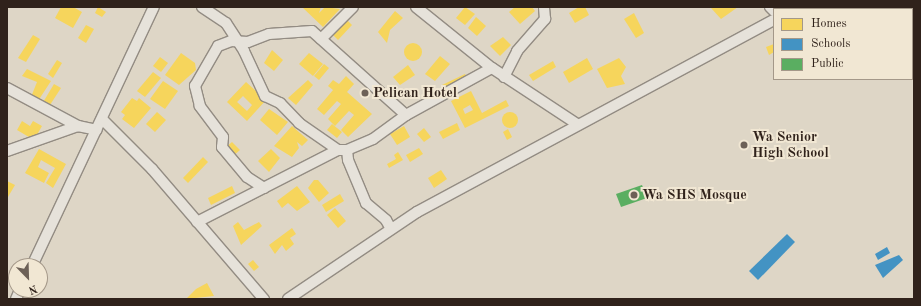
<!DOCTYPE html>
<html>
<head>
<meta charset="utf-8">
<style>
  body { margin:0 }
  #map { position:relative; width:921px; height:306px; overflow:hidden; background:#ded6c6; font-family:"Old Standard TT",serif }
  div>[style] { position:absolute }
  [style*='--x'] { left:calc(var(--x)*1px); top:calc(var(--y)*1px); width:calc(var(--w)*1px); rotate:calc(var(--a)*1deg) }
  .homes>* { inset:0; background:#f6d55c }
  .round { border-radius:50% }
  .schools>* { inset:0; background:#4393c3 }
  .public>* { inset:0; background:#5aae61 }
  .roads { filter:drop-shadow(1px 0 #938c83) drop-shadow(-1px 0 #938c83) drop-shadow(0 1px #938c83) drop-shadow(0 -1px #938c83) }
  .minor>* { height:10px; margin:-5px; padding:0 5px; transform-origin:5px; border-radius:5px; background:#e6e2da }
  .dots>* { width:11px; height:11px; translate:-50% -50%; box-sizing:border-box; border:2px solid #f1e7d3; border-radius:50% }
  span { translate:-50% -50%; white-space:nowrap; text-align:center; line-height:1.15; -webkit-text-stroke:4px #f1e7d3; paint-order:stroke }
  .poi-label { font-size:14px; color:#30221b; font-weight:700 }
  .left { translate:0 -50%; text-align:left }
  .frame { position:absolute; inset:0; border:8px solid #30221b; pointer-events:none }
  .legend { position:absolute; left:773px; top:8px; width:140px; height:72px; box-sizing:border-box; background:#f1e7d3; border:1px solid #a49889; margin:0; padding:5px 7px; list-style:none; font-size:12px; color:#30221b }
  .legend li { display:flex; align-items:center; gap:8px; height:20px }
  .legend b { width:20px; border:1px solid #a49889 }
  .north { position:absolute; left:8px; top:258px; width:40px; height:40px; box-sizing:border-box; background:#f1e7d3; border:1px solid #a49889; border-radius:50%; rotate:157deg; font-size:11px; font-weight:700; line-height:16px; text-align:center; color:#30221b }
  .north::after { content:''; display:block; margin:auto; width:14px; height:18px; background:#6d6157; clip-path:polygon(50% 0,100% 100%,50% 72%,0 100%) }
</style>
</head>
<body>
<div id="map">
  <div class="homes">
    <div style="clip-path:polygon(61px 7px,73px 7px,82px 12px,73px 28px,55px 18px)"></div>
    <div style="clip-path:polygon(98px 7px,106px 12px,102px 17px,95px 13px)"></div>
    <div style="clip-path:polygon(302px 7px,321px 7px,319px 13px,325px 7px,340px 9px,323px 27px)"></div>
    <div style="clip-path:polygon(465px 7px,475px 14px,465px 25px,456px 18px)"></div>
    <div style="clip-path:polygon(515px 7px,532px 7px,535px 11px,520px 24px,509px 12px)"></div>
    <div style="clip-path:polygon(579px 7px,585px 7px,589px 15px,575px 23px,569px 13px)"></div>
    <div style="clip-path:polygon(738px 7px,721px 19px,711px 8px,713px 7px)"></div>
    <div style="clip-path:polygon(395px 11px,403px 18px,390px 30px,387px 43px,378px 32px)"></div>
    <div style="clip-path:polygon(634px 13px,644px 33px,636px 38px,624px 19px)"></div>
    <div style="clip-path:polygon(476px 17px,486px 26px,477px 36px,468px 28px)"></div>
    <div style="clip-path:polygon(347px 20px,352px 25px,338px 40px,333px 35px)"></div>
    <div style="clip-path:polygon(86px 25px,94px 29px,86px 43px,78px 38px)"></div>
    <div style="clip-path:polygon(33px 35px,40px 39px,26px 62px,18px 58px)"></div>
    <div style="clip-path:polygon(503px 37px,511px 45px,500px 56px,490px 46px)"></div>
    <div class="round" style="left:404px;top:43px;width:18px;height:18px"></div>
    <div style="clip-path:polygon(774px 44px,774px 52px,769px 55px,766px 47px)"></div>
    <div style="clip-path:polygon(272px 50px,283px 60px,274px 71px,264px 63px)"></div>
    <div style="clip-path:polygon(181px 53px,195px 63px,196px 70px,179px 85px,165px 75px)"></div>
    <div style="clip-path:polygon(309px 53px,323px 64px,313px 76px,299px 64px)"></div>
    <div style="clip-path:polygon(440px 56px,450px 64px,435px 81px,425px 74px)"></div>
    <div style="clip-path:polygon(160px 57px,168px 63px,161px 72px,153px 66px)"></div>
    <div style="clip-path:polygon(587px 58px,593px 69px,569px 83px,563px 72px)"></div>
    <div style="clip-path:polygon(619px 58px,626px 67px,621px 76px,625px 84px,607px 88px,597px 69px)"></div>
    <div style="clip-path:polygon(57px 60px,62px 63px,53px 78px,48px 74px)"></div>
    <div style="clip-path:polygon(553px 61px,556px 67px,533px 81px,529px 75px)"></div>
    <div style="clip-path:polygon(324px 64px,329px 68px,319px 80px,314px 76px)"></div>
    <div style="clip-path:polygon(408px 65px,415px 75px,400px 85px,393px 77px)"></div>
    <div style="clip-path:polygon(27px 69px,51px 81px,38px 101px,31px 97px,37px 82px,22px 76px)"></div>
    <div style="clip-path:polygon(153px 72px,161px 78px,145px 97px,137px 91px)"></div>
    <div style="clip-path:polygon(465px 74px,468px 79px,444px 91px,442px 85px)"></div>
    <div style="clip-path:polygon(346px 76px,354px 84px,347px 92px,372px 114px,348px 137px,341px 130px,354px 115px,349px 111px,335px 126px,328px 119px,341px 104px,337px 101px,324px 115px,317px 109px,333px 90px,328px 86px,333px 80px,339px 84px)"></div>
    <div style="clip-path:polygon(308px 80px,313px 85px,296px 105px,288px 98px)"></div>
    <div style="clip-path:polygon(163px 81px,178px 91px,165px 109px,150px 99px)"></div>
    <div style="clip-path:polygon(evenodd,246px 82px,266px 100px,247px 121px,227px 102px,246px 82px,243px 96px,252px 105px,247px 111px,237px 102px,243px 96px)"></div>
    <div style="clip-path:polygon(54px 84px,61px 88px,48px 108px,42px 104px)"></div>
    <div style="clip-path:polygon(evenodd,471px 91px,482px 113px,506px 100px,509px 106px,465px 128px,451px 101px,471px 91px,470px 105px,473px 110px,465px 114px,463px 109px,470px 105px)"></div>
    <div style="clip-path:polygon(132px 98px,137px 101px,139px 98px,151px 108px,134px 128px,122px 119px,125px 115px,121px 112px)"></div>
    <div style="clip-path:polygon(269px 109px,288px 122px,277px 135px,260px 120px)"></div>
    <div class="round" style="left:502px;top:112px;width:16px;height:16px"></div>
    <div style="clip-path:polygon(157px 112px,166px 120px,155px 132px,146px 124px)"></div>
    <div style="clip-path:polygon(22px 121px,30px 126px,33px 121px,42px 126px,34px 140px,17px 130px)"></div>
    <div style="clip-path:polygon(457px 123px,460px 130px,443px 139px,439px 132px)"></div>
    <div style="clip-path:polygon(332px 124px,342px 132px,337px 138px,327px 130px)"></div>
    <div style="clip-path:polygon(292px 126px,308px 140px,302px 146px,297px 142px,299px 148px,292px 157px,274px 146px)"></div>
    <div style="clip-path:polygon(404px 126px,410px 137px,397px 145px,390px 134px)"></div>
    <div style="clip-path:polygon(424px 128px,431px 137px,424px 142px,417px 134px)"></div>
    <div style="clip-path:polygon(508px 129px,512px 137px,507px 140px,503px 132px)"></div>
    <div style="clip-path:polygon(232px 142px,240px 150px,233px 156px,225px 148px)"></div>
    <div style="clip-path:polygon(419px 148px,423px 154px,410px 162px,406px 155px)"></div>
    <div style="clip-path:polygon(39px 149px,66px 164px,53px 188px,46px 183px,55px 168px,41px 160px,38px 167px,49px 173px,44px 183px,25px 173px)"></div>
    <div style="clip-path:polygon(271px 149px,280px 158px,269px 172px,258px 161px)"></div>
    <div style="clip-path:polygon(398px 152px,403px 160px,389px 168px,387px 164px,396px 159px,394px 155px)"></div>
    <div style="clip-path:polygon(203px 157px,208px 162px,188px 183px,183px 178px)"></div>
    <div style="clip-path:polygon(441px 170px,447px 179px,434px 188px,428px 178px)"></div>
    <div style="clip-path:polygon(314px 180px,318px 180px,329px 193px,319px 202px,308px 188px)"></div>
    <div style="clip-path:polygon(7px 181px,15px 185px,8px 197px,7px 196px)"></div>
    <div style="clip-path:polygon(232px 186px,235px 193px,211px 205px,208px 198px)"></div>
    <div style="clip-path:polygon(297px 186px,310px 202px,297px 211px,288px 203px,282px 208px,277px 201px)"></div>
    <div style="clip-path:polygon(340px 194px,344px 201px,326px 212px,322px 205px)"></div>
    <div style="clip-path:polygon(335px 208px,346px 221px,338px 228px,327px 215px)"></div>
    <div style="clip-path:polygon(238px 222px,244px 230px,259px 222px,262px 226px,241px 245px,233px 226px)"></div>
    <div style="clip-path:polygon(292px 228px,296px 234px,290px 238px,294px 244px,286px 251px,282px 245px,275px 254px,269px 245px)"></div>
    <div style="clip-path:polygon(253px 260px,259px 267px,254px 271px,248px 264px)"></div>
    <div style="clip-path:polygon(207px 283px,214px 296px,186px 299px,196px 289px)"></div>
  </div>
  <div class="schools">
    <div style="clip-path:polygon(787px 234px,795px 242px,758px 280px,749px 271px)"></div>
    <div style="clip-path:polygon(887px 247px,890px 253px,878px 260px,875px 254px)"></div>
    <div style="clip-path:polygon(899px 255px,903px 260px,883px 278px,875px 265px)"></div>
  </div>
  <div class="public">
    <div style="clip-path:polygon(642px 185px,647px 198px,621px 207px,616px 194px)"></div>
  </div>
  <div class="roads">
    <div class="minor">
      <div style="--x:202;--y:7;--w:29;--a:34"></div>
      <div style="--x:226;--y:23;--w:33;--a:57"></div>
      <div style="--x:244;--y:51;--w:50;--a:65"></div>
      <div style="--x:265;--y:96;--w:17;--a:25"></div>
      <div style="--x:280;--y:103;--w:28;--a:46"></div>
      <div style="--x:299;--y:123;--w:47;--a:34.7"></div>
      <div style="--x:416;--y:7;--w:97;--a:38.8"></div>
      <div style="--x:492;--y:68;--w:102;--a:33.4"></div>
      <div style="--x:770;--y:7;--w:6;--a:45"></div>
      <div style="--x:792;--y:9;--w:4;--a:-34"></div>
      <div style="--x:321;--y:39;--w:45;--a:-45"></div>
      <div style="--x:504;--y:77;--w:29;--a:-63"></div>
      <div style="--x:517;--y:51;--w:43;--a:-48.8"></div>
      <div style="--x:545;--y:19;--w:12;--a:-95"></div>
      <div style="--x:7;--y:88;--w:81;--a:28.2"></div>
      <div style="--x:78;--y:126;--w:19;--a:12"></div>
      <div style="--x:102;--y:119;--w:71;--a:45"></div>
      <div style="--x:152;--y:169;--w:172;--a:49.3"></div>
      <div style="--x:347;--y:150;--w:10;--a:84"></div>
      <div style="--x:348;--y:160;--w:47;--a:67.3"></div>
      <div style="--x:366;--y:203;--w:26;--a:40"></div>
      <div style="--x:386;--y:220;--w:10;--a:61"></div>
      <div style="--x:7;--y:151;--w:75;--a:-19.4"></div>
      <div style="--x:264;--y:188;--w:20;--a:-147"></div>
      <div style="--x:247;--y:177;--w:39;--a:-130"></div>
      <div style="--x:222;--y:147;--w:10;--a:-84"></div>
      <div style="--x:223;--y:137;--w:39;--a:-127"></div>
      <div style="--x:200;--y:106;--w:21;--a:-104"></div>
      <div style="--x:195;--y:86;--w:46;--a:-60.1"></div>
      <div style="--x:218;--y:46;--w:14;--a:-21"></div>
      <div style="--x:231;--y:41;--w:17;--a:3"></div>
      <div style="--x:248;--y:42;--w:22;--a:-21"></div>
      <div style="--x:269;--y:34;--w:43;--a:-4"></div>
      <div style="--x:312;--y:31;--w:126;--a:41.8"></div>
      <div style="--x:197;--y:222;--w:158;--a:-27.1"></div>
      <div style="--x:338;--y:150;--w:9;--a:0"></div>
      <div style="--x:347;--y:150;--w:28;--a:-23"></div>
      <div style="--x:373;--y:139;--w:41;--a:-36"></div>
      <div style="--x:406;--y:115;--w:98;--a:-28.7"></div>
      <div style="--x:32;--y:266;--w:286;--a:-64.8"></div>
      <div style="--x:16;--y:299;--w:10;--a:-66"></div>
      <div style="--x:288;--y:299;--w:156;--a:-34"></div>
      <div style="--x:417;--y:212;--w:405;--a:-28.3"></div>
    </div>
  </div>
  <div class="dots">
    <div style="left:365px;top:93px;background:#6d6157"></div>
    <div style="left:744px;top:145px;background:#6d6157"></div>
    <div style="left:634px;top:195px;background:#6d6157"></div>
  </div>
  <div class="poi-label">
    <span class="left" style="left:373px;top:93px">Pelican Hotel</span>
    <span class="left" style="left:752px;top:145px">Wa Senior<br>High School</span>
    <span class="left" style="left:642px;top:195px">Wa SHS Mosque</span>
  </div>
  <div class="frame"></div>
  <ul class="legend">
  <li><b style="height:11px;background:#f6d55c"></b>Homes</li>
  <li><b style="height:11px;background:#4393c3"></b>Schools</li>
  <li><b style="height:11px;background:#5aae61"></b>Public</li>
  </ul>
  <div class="north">N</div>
</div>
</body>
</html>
